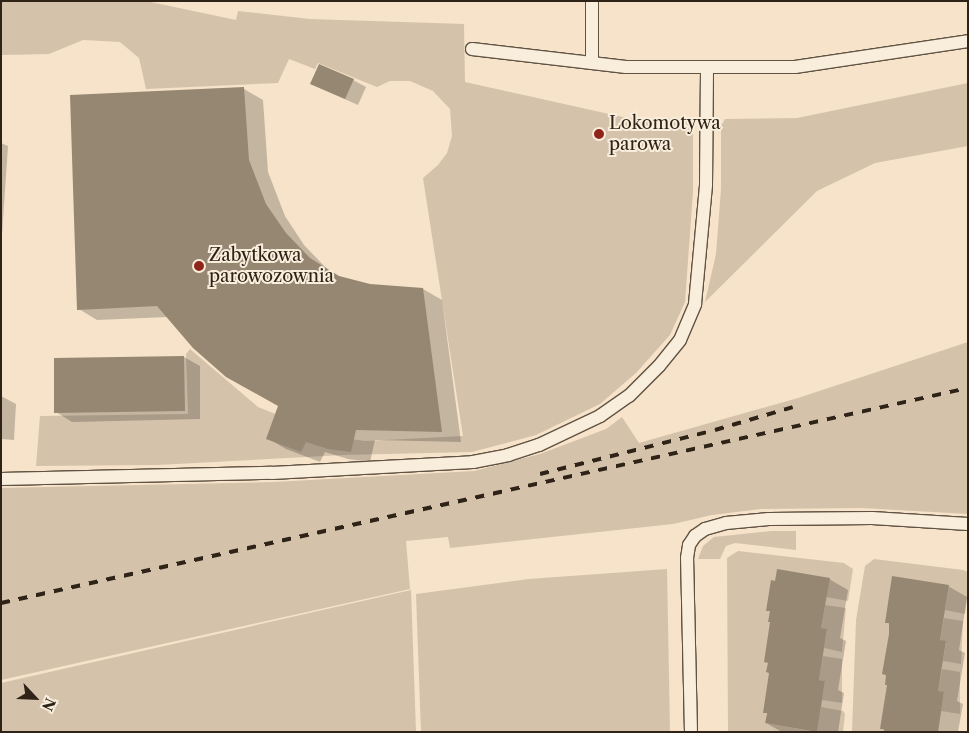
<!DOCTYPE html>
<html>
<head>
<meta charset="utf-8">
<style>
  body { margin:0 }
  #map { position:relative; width:969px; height:733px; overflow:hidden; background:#f6e3c9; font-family:"Libre Caslon Text",serif }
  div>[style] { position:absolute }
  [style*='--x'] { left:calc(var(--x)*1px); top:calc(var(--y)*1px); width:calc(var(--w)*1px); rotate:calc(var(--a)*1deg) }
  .green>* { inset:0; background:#d4c2ab }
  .shadow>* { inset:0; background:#0003 }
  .building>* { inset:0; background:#968773 }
  .roads { filter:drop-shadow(1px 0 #605343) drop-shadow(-1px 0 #605343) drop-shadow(0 1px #605343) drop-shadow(0 -1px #605343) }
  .service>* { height:12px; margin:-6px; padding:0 6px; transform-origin:6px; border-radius:6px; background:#f9eddc }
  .rail>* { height:4px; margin-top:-2px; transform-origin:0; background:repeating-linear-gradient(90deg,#2e2316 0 9px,transparent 0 18px) }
  .dots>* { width:14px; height:14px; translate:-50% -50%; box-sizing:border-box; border:2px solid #f9eddc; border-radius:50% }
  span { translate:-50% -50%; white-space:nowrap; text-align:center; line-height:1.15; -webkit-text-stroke:4px #f9eddc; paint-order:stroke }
  .poi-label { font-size:18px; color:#2e2316 }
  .left { translate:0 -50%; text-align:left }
  .frame { position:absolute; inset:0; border:2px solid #2e2316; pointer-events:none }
  .north { position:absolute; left:10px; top:673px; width:50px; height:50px; -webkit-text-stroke:4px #f9eddc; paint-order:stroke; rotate:115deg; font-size:14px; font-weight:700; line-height:20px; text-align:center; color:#2e2316 }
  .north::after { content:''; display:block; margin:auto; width:18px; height:22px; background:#2e2316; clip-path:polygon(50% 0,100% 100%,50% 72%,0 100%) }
</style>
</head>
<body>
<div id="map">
  <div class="green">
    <div style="clip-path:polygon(1px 1px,146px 1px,236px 20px,238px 11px,310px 19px,464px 24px,465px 82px,627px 118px,689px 119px,693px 126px,693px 192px,685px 302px,670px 335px,636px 373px,600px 404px,536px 435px,472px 452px,343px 455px,158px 465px,36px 466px,40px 416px,188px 414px,186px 354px,190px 349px,258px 407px,331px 436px,365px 441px,463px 436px,423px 178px,438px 165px,447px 153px,452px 136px,450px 109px,433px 91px,410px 81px,390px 81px,377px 87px,318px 63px,315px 69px,289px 59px,278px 83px,146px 89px,139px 58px,120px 42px,83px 40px,49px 54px,1px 55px)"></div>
    <div style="clip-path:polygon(968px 83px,968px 146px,875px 163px,817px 191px,705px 302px,716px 254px,721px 189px,721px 126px,725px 119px,797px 118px)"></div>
    <div style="clip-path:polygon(968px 342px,968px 514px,862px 508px,761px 509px,712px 515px,673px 524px,450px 548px,448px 537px,406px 541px,410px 589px,1px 680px,1px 488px,274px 482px,474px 471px,540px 454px,606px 429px,622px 417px,639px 443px,798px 398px)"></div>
    <div style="clip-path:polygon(772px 531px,796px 531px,796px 550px,735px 543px,726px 546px,720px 559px,698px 559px,703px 546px,714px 537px)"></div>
    <div style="clip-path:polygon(738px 551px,844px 563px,853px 569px,848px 601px,826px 597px,787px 583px,765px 723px,815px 732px,728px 732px,727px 558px)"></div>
    <div style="clip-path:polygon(874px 559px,963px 570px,968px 572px,968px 592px,965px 614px,945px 610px,949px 586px,905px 591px,883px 732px,852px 732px,856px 620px,865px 566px)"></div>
    <div style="clip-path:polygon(667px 569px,670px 732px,421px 732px,416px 594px,529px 579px)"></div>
    <div style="clip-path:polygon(411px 590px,416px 732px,1px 732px,1px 683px)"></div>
    <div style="clip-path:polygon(825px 605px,846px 608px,842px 652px,824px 648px,827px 630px,821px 628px)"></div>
    <div style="clip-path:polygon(944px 618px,963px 621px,961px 664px,943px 661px,946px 642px,940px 640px)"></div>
    <div style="clip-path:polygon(823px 656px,842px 659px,842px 703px,822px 700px,825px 681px,819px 680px)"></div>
    <div style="clip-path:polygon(942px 669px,960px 672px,960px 714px,941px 711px,944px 693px,938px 691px)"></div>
    <div style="clip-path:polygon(821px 707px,843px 711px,845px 714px,843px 732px,817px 732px)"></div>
  </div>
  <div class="shadow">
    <div style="clip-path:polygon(353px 80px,366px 87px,358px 105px,311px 84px)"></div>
    <div style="clip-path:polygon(244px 89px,263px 100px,268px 172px,285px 216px,304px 245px,329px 271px,340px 277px,369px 285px,423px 289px,442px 300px,461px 442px,375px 440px,370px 462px,348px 459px,325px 452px,320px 462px,286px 449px,267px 438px,280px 406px,168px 317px,97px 320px,79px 309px)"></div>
    <div style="clip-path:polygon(1px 143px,8px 146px,1px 250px)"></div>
    <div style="clip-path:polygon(184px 357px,200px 366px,200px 419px,72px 422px,56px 412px)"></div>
    <div style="clip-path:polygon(1px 396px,16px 404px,14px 440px,1px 439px)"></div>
    <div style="clip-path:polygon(829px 579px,848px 590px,840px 638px,846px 641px,838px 690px,844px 693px,838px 732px,782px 732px,766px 723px,768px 714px,764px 712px,770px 673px,771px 622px,771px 612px,768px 610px)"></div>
    <div style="clip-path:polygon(948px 586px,967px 597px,959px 650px,965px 653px,957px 701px,963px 704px,958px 732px,885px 732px,881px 728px,888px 686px,887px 676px,884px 674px,890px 634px,890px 624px,886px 622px)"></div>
  </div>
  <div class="building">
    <div style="clip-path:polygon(319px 64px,354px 79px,345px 99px,310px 84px)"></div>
    <div style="clip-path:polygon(244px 87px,249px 160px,266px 204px,286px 233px,310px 258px,339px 276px,370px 284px,423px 288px,442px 432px,356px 430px,351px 452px,328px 449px,306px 442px,301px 452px,266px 439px,278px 406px,226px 377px,193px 348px,157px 306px,77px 310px,70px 95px)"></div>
    <div style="clip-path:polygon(184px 356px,185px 411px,54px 413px,54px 358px)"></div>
    <div style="clip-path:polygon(777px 569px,830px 578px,821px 628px,827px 629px,819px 680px,825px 681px,817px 732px,765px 723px,767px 713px,763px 713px,769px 673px,766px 672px,768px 663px,764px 662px,770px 622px,768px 622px,770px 611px,766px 611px,771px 580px,775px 581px)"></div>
    <div style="clip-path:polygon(892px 576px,949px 585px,940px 640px,946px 641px,938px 691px,944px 692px,938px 732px,884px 732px,884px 729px,880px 729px,887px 685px,885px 685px,886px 675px,882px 674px,889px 634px,889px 623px,885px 623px)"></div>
  </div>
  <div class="roads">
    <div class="service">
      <div style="--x:472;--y:49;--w:155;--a:6.7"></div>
      <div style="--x:626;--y:67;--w:169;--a:0"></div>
      <div style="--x:795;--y:67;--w:175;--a:-8.5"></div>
      <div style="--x:592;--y:63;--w:62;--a:-90"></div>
      <div style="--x:1;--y:479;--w:271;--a:-1.3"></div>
      <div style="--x:272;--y:473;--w:201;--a:-3.1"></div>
      <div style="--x:473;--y:462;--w:36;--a:-11"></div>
      <div style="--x:508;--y:455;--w:33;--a:-18"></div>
      <div style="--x:539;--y:445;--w:68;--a:-25.4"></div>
      <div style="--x:600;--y:416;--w:35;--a:-35"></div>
      <div style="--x:629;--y:396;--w:42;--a:-45"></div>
      <div style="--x:659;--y:366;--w:33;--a:-51"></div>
      <div style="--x:680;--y:340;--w:39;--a:-67"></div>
      <div style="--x:695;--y:304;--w:120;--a:-84.7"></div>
      <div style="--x:706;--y:185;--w:118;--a:-89.5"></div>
      <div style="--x:691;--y:732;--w:174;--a:-91.3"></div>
      <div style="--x:687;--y:558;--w:13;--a:-81"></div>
      <div style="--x:689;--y:545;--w:11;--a:-56"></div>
      <div style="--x:695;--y:536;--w:12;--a:-35"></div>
      <div style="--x:705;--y:529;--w:22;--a:-16"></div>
      <div style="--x:726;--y:523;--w:43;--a:-5.3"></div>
      <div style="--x:769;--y:519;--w:103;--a:-0.6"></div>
      <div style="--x:872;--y:518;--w:96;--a:3.6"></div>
    </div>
  </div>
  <div class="rail">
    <div style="--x:540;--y:474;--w:180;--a:-14.1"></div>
    <div style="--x:715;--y:430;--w:81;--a:-16.4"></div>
    <div style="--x:1;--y:603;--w:991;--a:-12.54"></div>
  </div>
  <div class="dots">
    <div style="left:599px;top:134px;background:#8f2418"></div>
    <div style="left:199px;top:266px;background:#8f2418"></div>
  </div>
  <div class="poi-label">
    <span class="left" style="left:609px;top:134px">Lokomotywa<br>parowa</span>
    <span class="left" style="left:209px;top:266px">Zabytkowa<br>parowozownia</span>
  </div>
  <div class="frame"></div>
  <div class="north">N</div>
</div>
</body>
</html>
